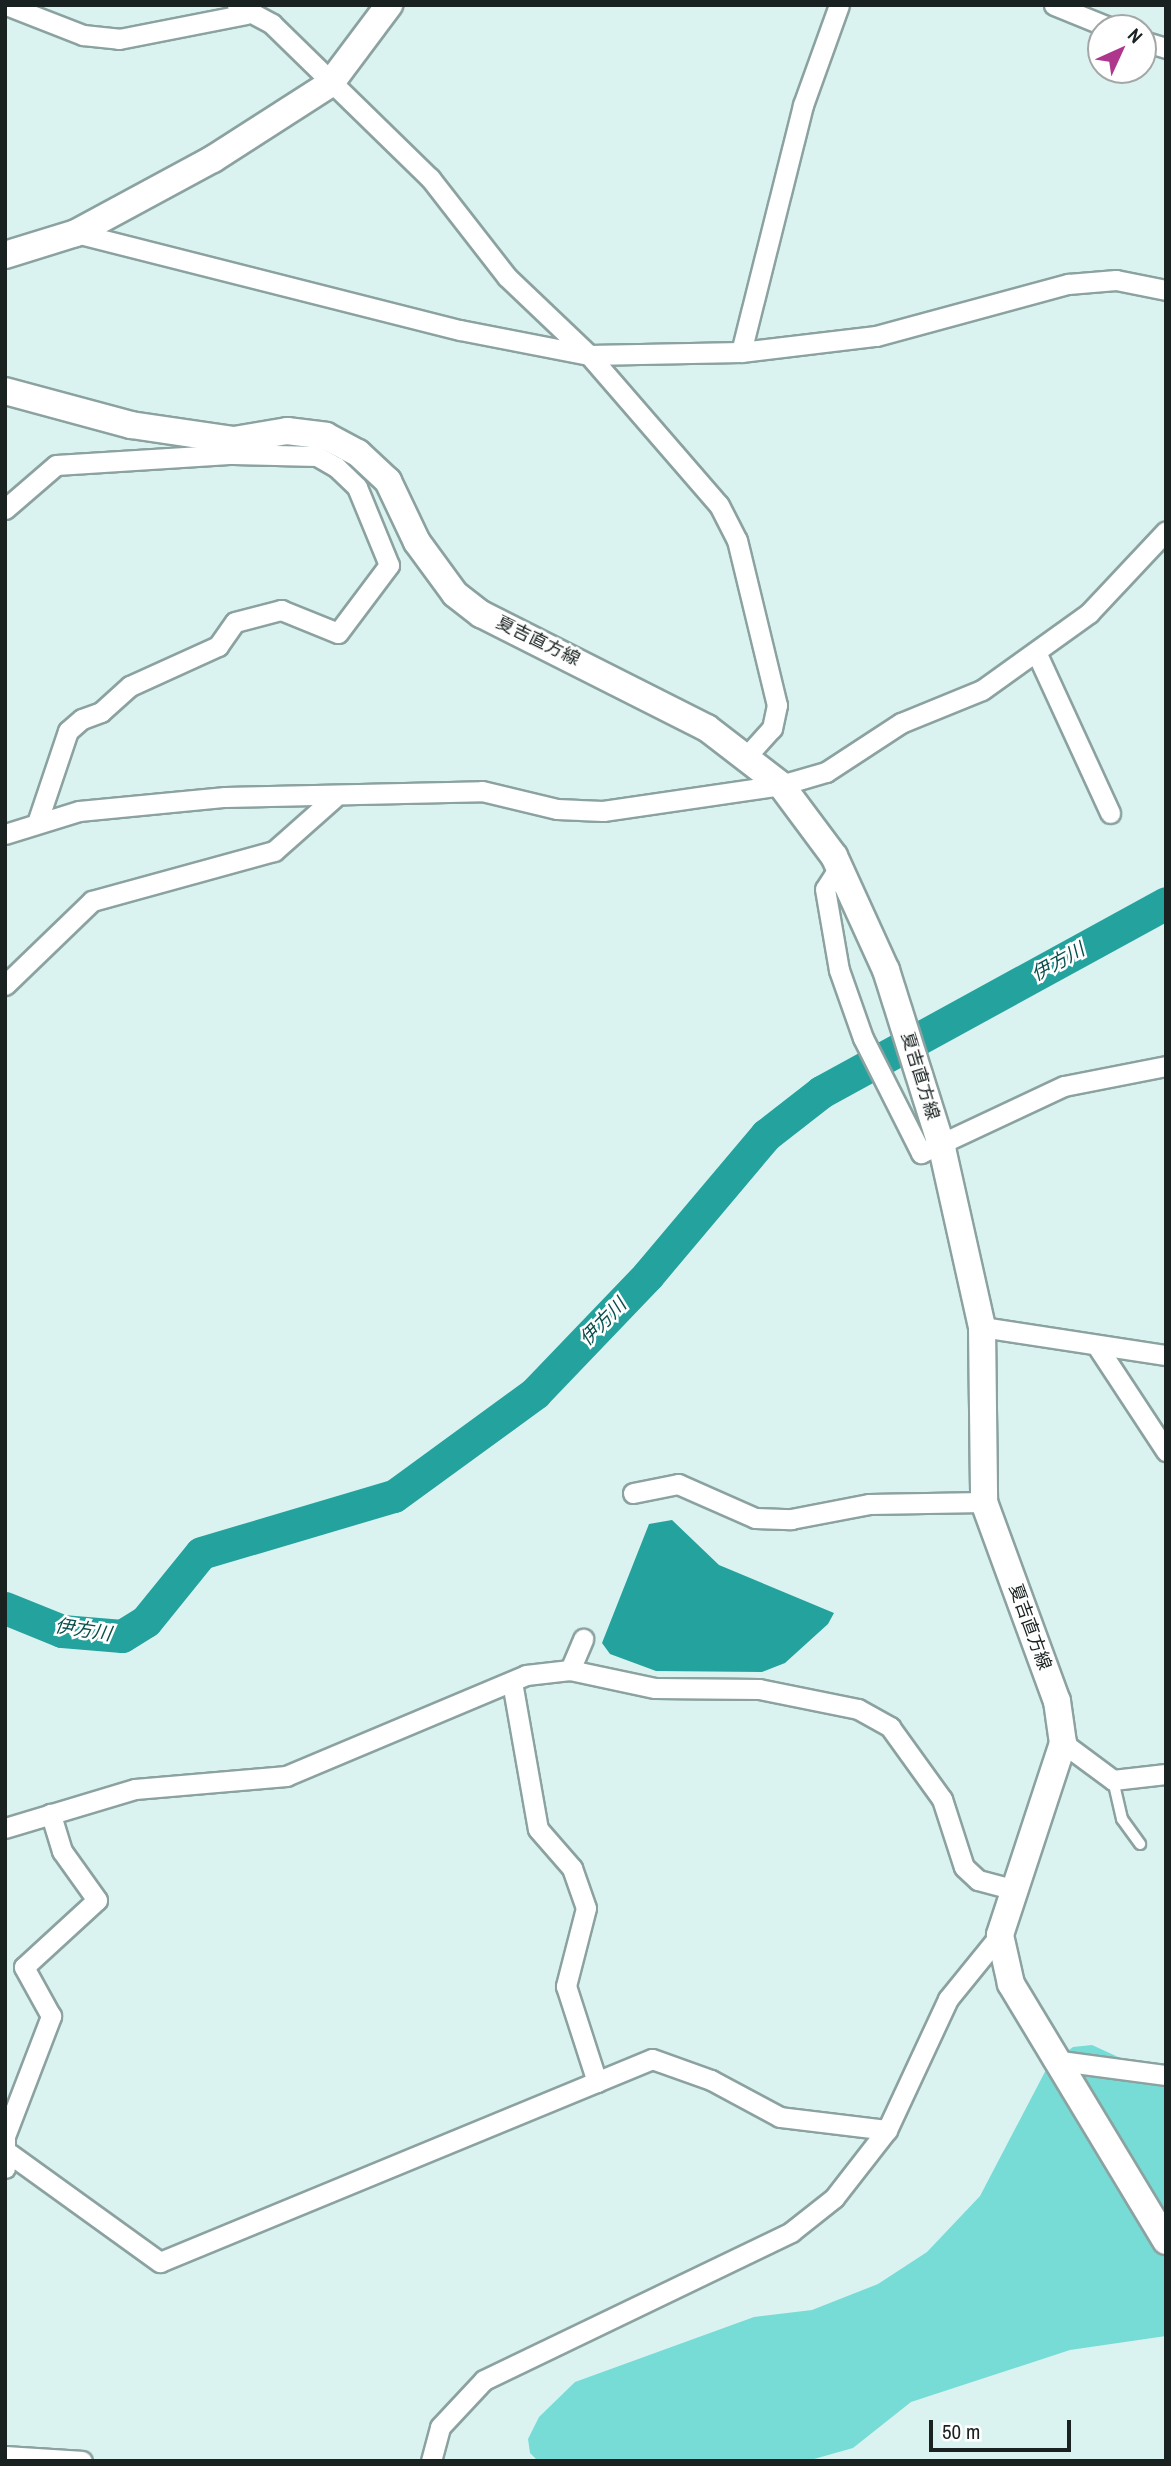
<!DOCTYPE html>
<html>
<head>
<meta charset="utf-8">
<style>
  body { margin:0 }
  #map { position:relative; width:1171px; height:2466px; overflow:hidden; background:#daf3f1; font-family:"Archivo Narrow","Noto Sans JP",sans-serif }
  div>[style] { position:absolute }
  [style*='--x'] { left:calc(var(--x)*1px); top:calc(var(--y)*1px); width:calc(var(--w)*1px); rotate:calc(var(--a)*1deg) }
  .green>* { inset:0; background:#77dcd6 }
  .water>* { inset:0; background:#24a29d }
  .river>* { height:33px; margin:-16.5px; padding:0 16.5px; transform-origin:16.5px; border-radius:16.5px; background:#24a29d }
  .roads { filter:drop-shadow(2px 0 #8ba2a0) drop-shadow(-2px 0 #8ba2a0) drop-shadow(0 2px #8ba2a0) drop-shadow(0 -2px #8ba2a0) }
  .lane>* { height:10px; margin:-5px; padding:0 5px; transform-origin:5px; border-radius:5px; background:#fff }
  .street>* { height:19px; margin:-9.5px; padding:0 9.5px; transform-origin:9.5px; border-radius:9.5px; background:#fff }
  .secondary>* { height:26px; margin:-13px; padding:0 13px; transform-origin:13px; border-radius:13px; background:#fff }
  span { translate:-50% -50%; white-space:nowrap; text-align:center; line-height:1.15; -webkit-text-stroke:5px #fff; paint-order:stroke }
  .street-label { font-size:18px; color:#192221 }
  .water-label { font-size:19px; color:#084f4c; font-style:italic }
  .frame { position:absolute; inset:0; border:7px solid #192221; pointer-events:none }
  .north { position:absolute; left:1087px; top:14px; width:70px; height:70px; box-sizing:border-box; background:#fff; border:2px solid #a3a7a6; border-radius:50%; rotate:45deg; font-size:19px; font-weight:700; line-height:28px; text-align:center; color:#192221 }
  .north::after { content:''; display:block; margin:auto; width:24px; height:32px; background:#ae378d; clip-path:polygon(50% 0,100% 100%,50% 72%,0 100%) }
  .scale { position:absolute; left:929px; top:2420px; width:142px; height:32px; box-sizing:border-box; border:4px solid #192221; border-top:0; padding-left:9px; font-size:21px; line-height:24px; white-space:nowrap; color:#192221; -webkit-text-stroke:5px #fff; paint-order:stroke }
</style>
</head>
<body>
<div id="map">
  <div class="green">
    <div style="clip-path:polygon(1092px 2045px,1166px 2079px,1166px 2336px,1070px 2350px,911px 2402px,853px 2448px,807px 2461px,538px 2461px,530px 2453px,528px 2439px,539px 2417px,575px 2382px,754px 2317px,812px 2310px,878px 2284px,927px 2252px,980px 2196px,1048px 2066px,1073px 2047px)"></div>
  </div>
  <div class="water">
    <div style="clip-path:polygon(672px 1520px,719px 1565px,834px 1613px,828px 1624px,785px 1663px,762px 1672px,656px 1671px,610px 1654px,602px 1643px,649px 1524px)"></div>
  </div>
  <div class="river">
    <div style="--x:5;--y:1608;--w:61;--a:22"></div>
    <div style="--x:62;--y:1631;--w:60;--a:4.8"></div>
    <div style="--x:122;--y:1636;--w:28;--a:-32"></div>
    <div style="--x:146;--y:1621;--w:87;--a:-51"></div>
    <div style="--x:201;--y:1553;--w:201;--a:-16.5"></div>
    <div style="--x:394;--y:1496;--w:175;--a:-36.1"></div>
    <div style="--x:535;--y:1393;--w:163;--a:-46.2"></div>
    <div style="--x:648;--y:1275;--w:183;--a:-49.9"></div>
    <div style="--x:766;--y:1135;--w:70;--a:-38"></div>
    <div style="--x:821;--y:1092;--w:393;--a:-28.7"></div>
  </div>
  <div class="roads">
    <div class="lane">
      <div style="--x:1113;--y:1780;--w:40;--a:77"></div>
      <div style="--x:1122;--y:1819;--w:31;--a:54"></div>
    </div>
    <div class="street">
      <div style="--x:6;--y:5;--w:83;--a:21.3"></div>
      <div style="--x:83;--y:35;--w:36;--a:6"></div>
      <div style="--x:119;--y:39;--w:130;--a:-11.1"></div>
      <div style="--x:237;--y:5;--w:40;--a:28"></div>
      <div style="--x:272;--y:24;--w:221;--a:44.3"></div>
      <div style="--x:430;--y:178;--w:125;--a:52.1"></div>
      <div style="--x:507;--y:277;--w:113;--a:43.6"></div>
      <div style="--x:589;--y:355;--w:198;--a:49.1"></div>
      <div style="--x:719;--y:505;--w:39;--a:63"></div>
      <div style="--x:737;--y:540;--w:170;--a:76.4"></div>
      <div style="--x:777;--y:705;--w:24;--a:102"></div>
      <div style="--x:772;--y:728;--w:39;--a:132"></div>
      <div style="--x:1054;--y:5;--w:61;--a:22"></div>
      <div style="--x:1143;--y:41;--w:24;--a:17"></div>
      <div style="--x:76;--y:233;--w:396;--a:14.2"></div>
      <div style="--x:460;--y:330;--w:131;--a:11"></div>
      <div style="--x:589;--y:355;--w:152;--a:-1.1"></div>
      <div style="--x:741;--y:352;--w:136;--a:-6.8"></div>
      <div style="--x:876;--y:336;--w:199;--a:-15.2"></div>
      <div style="--x:1068;--y:284;--w:48;--a:-4.8"></div>
      <div style="--x:1116;--y:280;--w:51;--a:11.3"></div>
      <div style="--x:741;--y:352;--w:255;--a:-75.9"></div>
      <div style="--x:803;--y:105;--w:106;--a:-70.2"></div>
      <div style="--x:5;--y:509;--w:67;--a:-40.8"></div>
      <div style="--x:56;--y:465;--w:177;--a:-3.6"></div>
      <div style="--x:233;--y:454;--w:12;--a:-85"></div>
      <div style="--x:1037;--y:654;--w:175;--a:65.3"></div>
      <div style="--x:38;--y:820;--w:94;--a:-71.4"></div>
      <div style="--x:68;--y:731;--w:18;--a:-41"></div>
      <div style="--x:82;--y:719;--w:20;--a:-20"></div>
      <div style="--x:101;--y:712;--w:39;--a:-42"></div>
      <div style="--x:130;--y:686;--w:97;--a:-24.4"></div>
      <div style="--x:218;--y:646;--w:29;--a:-55"></div>
      <div style="--x:235;--y:622;--w:48;--a:-14.6"></div>
      <div style="--x:281;--y:610;--w:61;--a:22"></div>
      <div style="--x:338;--y:633;--w:85;--a:-53.1"></div>
      <div style="--x:389;--y:565;--w:84;--a:-112.3"></div>
      <div style="--x:357;--y:487;--w:29;--a:-136"></div>
      <div style="--x:336;--y:467;--w:22;--a:-150"></div>
      <div style="--x:317;--y:456;--w:84;--a:-178.6"></div>
      <div style="--x:5;--y:834;--w:77;--a:-17.3"></div>
      <div style="--x:79;--y:811;--w:147;--a:-5.5"></div>
      <div style="--x:225;--y:797;--w:257;--a:-1.3"></div>
      <div style="--x:482;--y:791;--w:77;--a:13.5"></div>
      <div style="--x:557;--y:809;--w:46;--a:2.5"></div>
      <div style="--x:603;--y:811;--w:180;--a:-8.3"></div>
      <div style="--x:781;--y:785;--w:47;--a:-16.1"></div>
      <div style="--x:826;--y:772;--w:90;--a:-33.2"></div>
      <div style="--x:901;--y:723;--w:87;--a:-22.2"></div>
      <div style="--x:982;--y:690;--w:132;--a:-35.7"></div>
      <div style="--x:1089;--y:613;--w:112;--a:-46.8"></div>
      <div style="--x:840;--y:866;--w:27;--a:123"></div>
      <div style="--x:825;--y:889;--w:82;--a:80.2"></div>
      <div style="--x:839;--y:970;--w:72;--a:70.6"></div>
      <div style="--x:863;--y:1038;--w:129;--a:63.2"></div>
      <div style="--x:921;--y:1153;--w:158;--a:-25.1"></div>
      <div style="--x:1064;--y:1086;--w:104;--a:-11.1"></div>
      <div style="--x:5;--y:985;--w:121;--a:-44"></div>
      <div style="--x:92;--y:901;--w:189;--a:-15.4"></div>
      <div style="--x:274;--y:851;--w:80;--a:-41.5"></div>
      <div style="--x:982;--y:1327;--w:186;--a:8.7"></div>
      <div style="--x:1097;--y:1346;--w:126;--a:56.7"></div>
      <div style="--x:633;--y:1493;--w:46;--a:-11.3"></div>
      <div style="--x:678;--y:1484;--w:84;--a:23.8"></div>
      <div style="--x:755;--y:1518;--w:36;--a:2"></div>
      <div style="--x:791;--y:1519;--w:79;--a:-10.9"></div>
      <div style="--x:869;--y:1504;--w:115;--a:-1"></div>
      <div style="--x:570;--y:1670;--w:34;--a:-67"></div>
      <div style="--x:512;--y:1682;--w:149;--a:80"></div>
      <div style="--x:538;--y:1829;--w:52;--a:48.9"></div>
      <div style="--x:572;--y:1868;--w:42;--a:70.7"></div>
      <div style="--x:586;--y:1908;--w:81;--a:104.4"></div>
      <div style="--x:566;--y:1986;--w:101;--a:72.1"></div>
      <div style="--x:1063;--y:1743;--w:62;--a:36.5"></div>
      <div style="--x:1113;--y:1780;--w:53;--a:-6.5"></div>
      <div style="--x:5;--y:1828;--w:136;--a:-16.7"></div>
      <div style="--x:135;--y:1789;--w:152;--a:-4.9"></div>
      <div style="--x:286;--y:1776;--w:260;--a:-22.8"></div>
      <div style="--x:526;--y:1675;--w:44;--a:-6.5"></div>
      <div style="--x:570;--y:1670;--w:87;--a:12"></div>
      <div style="--x:655;--y:1688;--w:104;--a:0.6"></div>
      <div style="--x:759;--y:1689;--w:101;--a:11.4"></div>
      <div style="--x:858;--y:1709;--w:37;--a:29"></div>
      <div style="--x:890;--y:1727;--w:89;--a:54.2"></div>
      <div style="--x:942;--y:1799;--w:71;--a:72.1"></div>
      <div style="--x:964;--y:1867;--w:19;--a:43"></div>
      <div style="--x:978;--y:1880;--w:34;--a:15"></div>
      <div style="--x:1053;--y:2060;--w:114;--a:7.6"></div>
      <div style="--x:10;--y:2154;--w:185;--a:35.8"></div>
      <div style="--x:160;--y:2262;--w:532;--a:-22.42"></div>
      <div style="--x:652;--y:2059;--w:63;--a:19.6"></div>
      <div style="--x:711;--y:2080;--w:78;--a:28.2"></div>
      <div style="--x:780;--y:2117;--w:108;--a:6.9"></div>
      <div style="--x:5;--y:2168;--w:32;--a:-90"></div>
      <div style="--x:5;--y:2136;--w:129;--a:-69"></div>
      <div style="--x:51;--y:2016;--w:56;--a:-118.9"></div>
      <div style="--x:24;--y:1967;--w:99;--a:-42.5"></div>
      <div style="--x:97;--y:1900;--w:60;--a:-125.5"></div>
      <div style="--x:62;--y:1851;--w:39;--a:-107"></div>
      <div style="--x:5;--y:2456;--w:77;--a:3.7"></div>
      <div style="--x:431;--y:2461;--w:35;--a:-75"></div>
      <div style="--x:440;--y:2427;--w:64;--a:-46.9"></div>
      <div style="--x:484;--y:2380;--w:341;--a:-25.7"></div>
      <div style="--x:791;--y:2232;--w:55;--a:-38.3"></div>
      <div style="--x:834;--y:2198;--w:86;--a:-52.1"></div>
      <div style="--x:887;--y:2130;--w:145;--a:-65"></div>
      <div style="--x:948;--y:1999;--w:82;--a:-50.9"></div>
    </div>
    <div class="secondary">
      <div style="--x:5;--y:255;--w:74;--a:-17.2"></div>
      <div style="--x:76;--y:233;--w:156;--a:-28.4"></div>
      <div style="--x:213;--y:159;--w:139;--a:-32.7"></div>
      <div style="--x:330;--y:84;--w:99;--a:-53.2"></div>
      <div style="--x:5;--y:391;--w:131;--a:15.1"></div>
      <div style="--x:131;--y:425;--w:104;--a:8.3"></div>
      <div style="--x:234;--y:440;--w:54;--a:-9.6"></div>
      <div style="--x:287;--y:431;--w:39;--a:7"></div>
      <div style="--x:326;--y:436;--w:36;--a:28"></div>
      <div style="--x:358;--y:453;--w:41;--a:43"></div>
      <div style="--x:388;--y:481;--w:68;--a:64.6"></div>
      <div style="--x:417;--y:542;--w:64;--a:53.8"></div>
      <div style="--x:455;--y:594;--w:33;--a:38"></div>
      <div style="--x:481;--y:614;--w:253;--a:26.8"></div>
      <div style="--x:707;--y:728;--w:93;--a:37.6"></div>
      <div style="--x:781;--y:785;--w:89;--a:53.3"></div>
      <div style="--x:834;--y:856;--w:125;--a:65.5"></div>
      <div style="--x:886;--y:970;--w:187;--a:72.5"></div>
      <div style="--x:942;--y:1148;--w:183;--a:77.4"></div>
      <div style="--x:982;--y:1327;--w:175;--a:89.3"></div>
      <div style="--x:984;--y:1502;--w:212;--a:69.9"></div>
      <div style="--x:1057;--y:1701;--w:42;--a:81.9"></div>
      <div style="--x:1063;--y:1743;--w:202;--a:108.2"></div>
      <div style="--x:1000;--y:1935;--w:50;--a:77.3"></div>
      <div style="--x:1011;--y:1984;--w:300;--a:58.9"></div>
    </div>
  </div>
  <div class="street-label">
    <span style="left:538px;top:641px;rotate:26deg">夏吉直方線</span>
    <span style="left:920px;top:1076px;rotate:73deg">夏吉直方線</span>
    <span style="left:1030px;top:1627px;rotate:70deg">夏吉直方線</span>
  </div>
  <div class="water-label">
    <span style="left:1058px;top:962px;rotate:-29deg">伊方川</span>
    <span style="left:603px;top:1322px;rotate:-46deg">伊方川</span>
    <span style="left:83px;top:1630px;rotate:9deg">伊方川</span>
  </div>
  <div class="frame"></div>
  <div class="north">N</div>
  <div class="scale">50 m</div>
</div>
</body>
</html>
